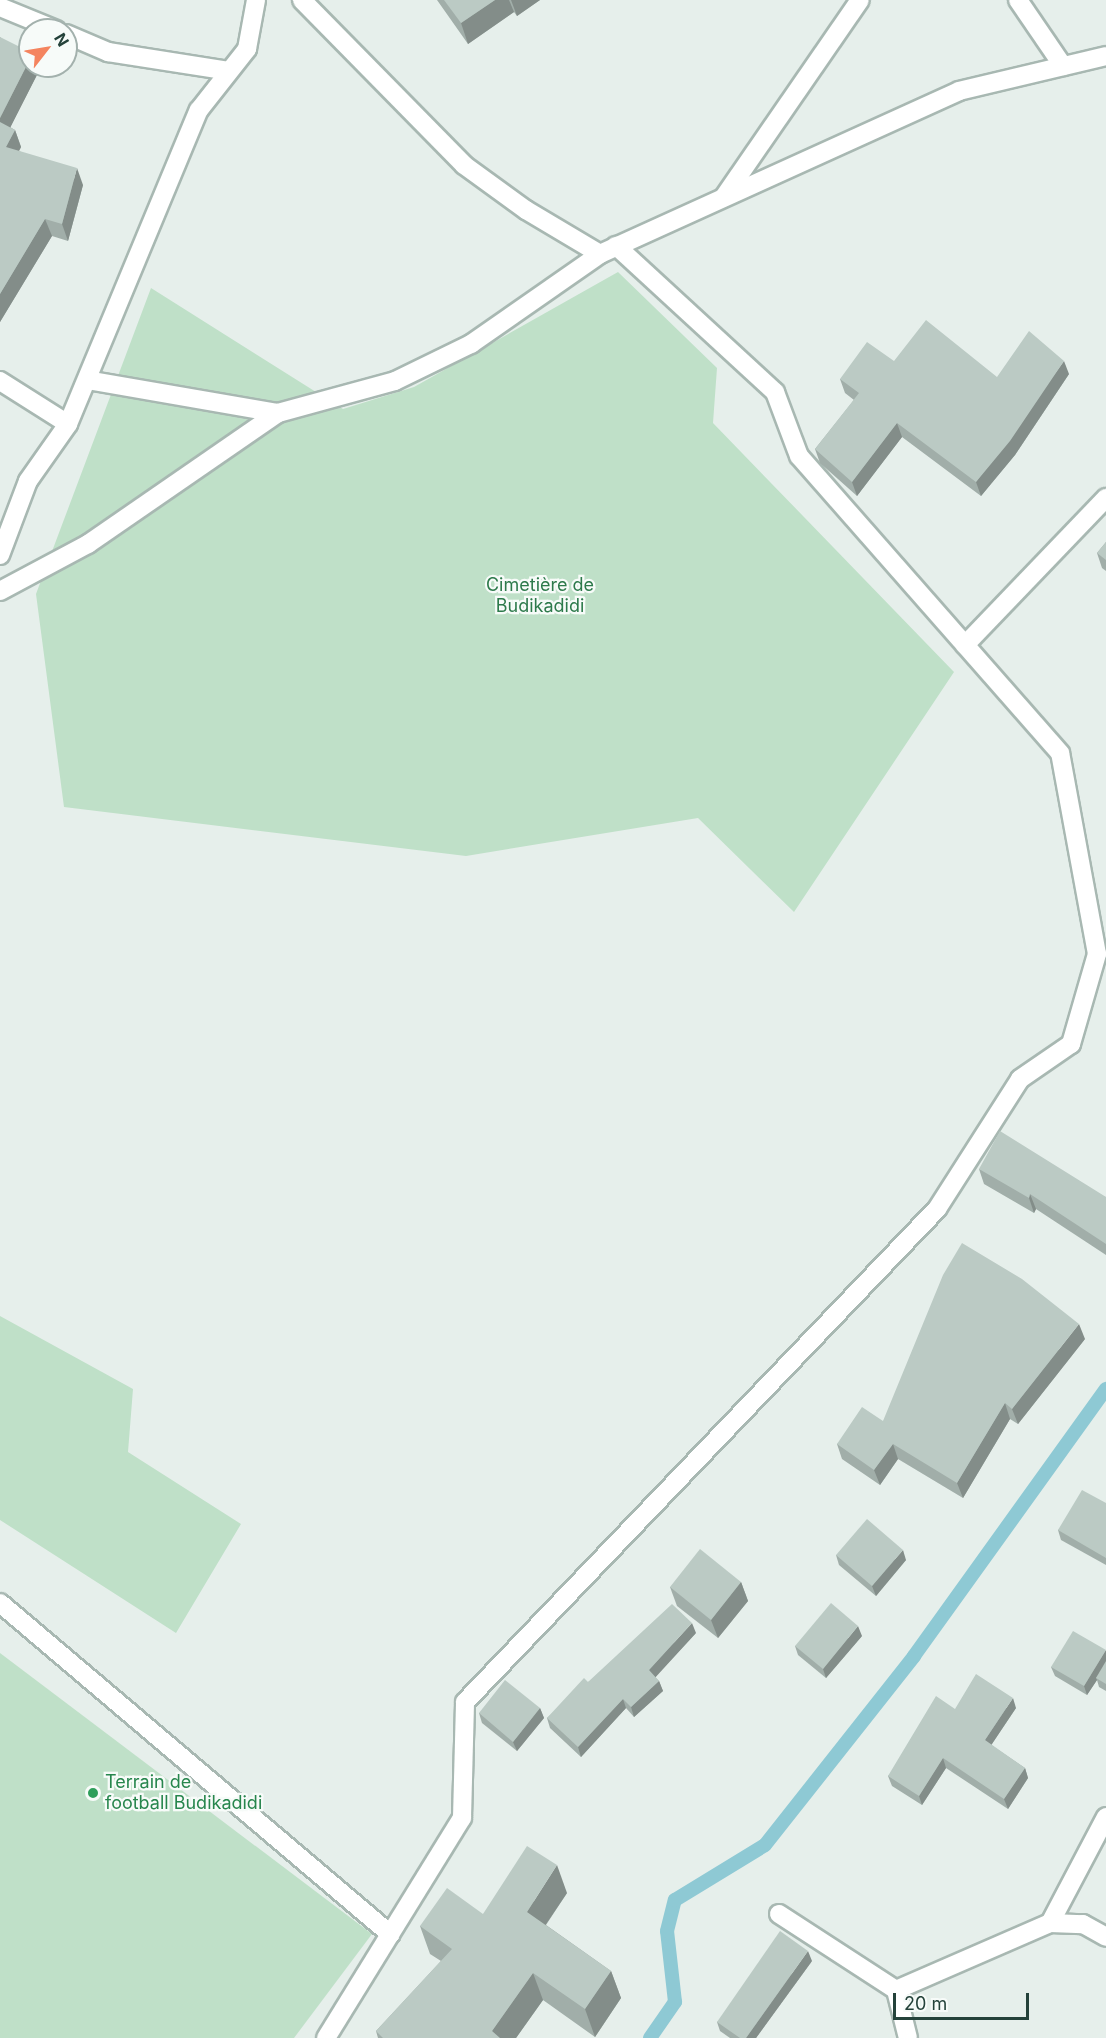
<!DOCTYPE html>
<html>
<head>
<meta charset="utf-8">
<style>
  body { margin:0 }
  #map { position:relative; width:1106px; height:2038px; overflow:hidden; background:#e6efeb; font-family:Inter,sans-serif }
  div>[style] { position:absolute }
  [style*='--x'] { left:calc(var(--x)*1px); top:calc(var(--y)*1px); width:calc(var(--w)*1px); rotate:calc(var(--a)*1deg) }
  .green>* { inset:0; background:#bfe0c8 }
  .stream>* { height:14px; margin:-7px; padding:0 7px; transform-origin:7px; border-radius:7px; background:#8ec9d4 }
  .roads { filter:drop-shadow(2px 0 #a8b8b2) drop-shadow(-2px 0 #a8b8b2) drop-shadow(0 2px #a8b8b2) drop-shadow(0 -2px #a8b8b2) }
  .service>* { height:18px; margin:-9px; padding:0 9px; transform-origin:9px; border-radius:9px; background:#fff }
  .minor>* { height:18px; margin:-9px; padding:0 9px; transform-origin:9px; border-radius:9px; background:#fff }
  .wall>* { inset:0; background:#a1aea9 }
  .shaded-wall>* { inset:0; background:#838d89 }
  .building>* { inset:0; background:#bbcac4 }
  .dots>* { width:16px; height:16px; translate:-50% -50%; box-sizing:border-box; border:3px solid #f7fbf9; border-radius:50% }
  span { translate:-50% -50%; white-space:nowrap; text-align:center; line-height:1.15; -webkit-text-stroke:4.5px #f7fbf9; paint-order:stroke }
  .park-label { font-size:18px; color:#2d7a4b }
  .leisure-label { font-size:18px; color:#27864d }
  .left { translate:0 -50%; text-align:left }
  .north { position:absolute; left:18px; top:18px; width:60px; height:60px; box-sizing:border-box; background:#f7fbf9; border:2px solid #a3b1ad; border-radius:50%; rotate:59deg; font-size:16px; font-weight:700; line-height:24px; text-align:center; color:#24423a }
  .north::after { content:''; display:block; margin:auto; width:21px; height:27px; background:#f4845f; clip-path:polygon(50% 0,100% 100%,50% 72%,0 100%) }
  .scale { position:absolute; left:893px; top:1993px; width:136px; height:27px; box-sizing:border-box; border:3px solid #24423a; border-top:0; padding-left:8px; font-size:18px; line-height:21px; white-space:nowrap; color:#24423a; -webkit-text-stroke:4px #f7fbf9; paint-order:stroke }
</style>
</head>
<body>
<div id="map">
  <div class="green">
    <div style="clip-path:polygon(618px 272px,717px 368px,713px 423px,954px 672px,794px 912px,698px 818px,466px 856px,64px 807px,36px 594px,151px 288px,343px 409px,414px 387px)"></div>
    <div style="clip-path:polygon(0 1316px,133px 1389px,128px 1452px,241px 1524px,176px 1633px,0 1520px)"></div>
    <div style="clip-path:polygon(0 1653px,372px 1934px,294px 2038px,0 2038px)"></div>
  </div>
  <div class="stream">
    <div style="--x:650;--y:2038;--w:44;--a:-55.2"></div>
    <div style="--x:675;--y:2002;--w:71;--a:-96.4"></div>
    <div style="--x:667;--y:1931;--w:32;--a:-76"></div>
    <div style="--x:675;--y:1900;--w:105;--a:-31.4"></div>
    <div style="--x:765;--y:1845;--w:241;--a:-51.7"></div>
    <div style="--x:914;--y:1656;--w:329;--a:-54.3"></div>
  </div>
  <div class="roads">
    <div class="service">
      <div style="--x:1018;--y:0;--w:80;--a:55.7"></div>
      <div style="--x:724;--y:197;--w:239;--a:-55.4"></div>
      <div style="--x:87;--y:380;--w:194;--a:9.8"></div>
      <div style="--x:965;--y:645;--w:204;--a:-46.2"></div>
      <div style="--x:779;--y:1914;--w:140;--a:33"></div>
      <div style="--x:896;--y:1990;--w:168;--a:-23.5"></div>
      <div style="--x:896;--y:1990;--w:49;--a:76"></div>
    </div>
    <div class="minor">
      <div style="--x:302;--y:0;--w:231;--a:45.5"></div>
      <div style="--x:464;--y:165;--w:77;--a:36"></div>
      <div style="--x:526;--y:210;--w:86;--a:30.7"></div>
      <div style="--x:600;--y:254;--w:394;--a:-24.4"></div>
      <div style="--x:959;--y:91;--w:151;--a:-13.4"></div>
      <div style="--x:0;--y:7;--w:61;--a:22.3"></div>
      <div style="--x:66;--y:34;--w:46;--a:23.2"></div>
      <div style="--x:108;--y:52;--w:122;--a:8.9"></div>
      <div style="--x:0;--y:381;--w:80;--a:32.3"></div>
      <div style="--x:0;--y:555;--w:79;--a:-69.3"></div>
      <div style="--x:28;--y:481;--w:70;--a:-54.9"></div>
      <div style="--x:68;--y:424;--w:340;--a:-67.4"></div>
      <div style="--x:199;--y:110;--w:78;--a:-51.8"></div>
      <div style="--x:247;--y:49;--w:50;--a:-79.6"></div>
      <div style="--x:0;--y:591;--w:100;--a:-28.1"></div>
      <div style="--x:88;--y:544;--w:231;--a:-34.6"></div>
      <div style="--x:278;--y:413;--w:121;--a:-15.3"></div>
      <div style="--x:395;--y:381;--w:85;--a:-26"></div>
      <div style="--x:471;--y:344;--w:157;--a:-34.9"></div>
      <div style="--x:0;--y:1603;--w:512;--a:40.32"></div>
      <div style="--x:1106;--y:1817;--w:120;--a:117.8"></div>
      <div style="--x:1050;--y:1923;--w:33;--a:2"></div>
      <div style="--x:1083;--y:1924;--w:26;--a:29"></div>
      <div style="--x:326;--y:2038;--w:259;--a:-58.3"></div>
      <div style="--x:462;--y:1818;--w:116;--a:-88.5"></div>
      <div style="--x:465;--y:1702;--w:683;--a:-46.25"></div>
      <div style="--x:937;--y:1209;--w:154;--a:-57.4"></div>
      <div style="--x:1020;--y:1079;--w:62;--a:-34.5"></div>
      <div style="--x:1071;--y:1044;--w:94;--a:-73.9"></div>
      <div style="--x:1097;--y:954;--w:204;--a:-100.4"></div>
      <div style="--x:1060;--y:753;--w:395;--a:-131.3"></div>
      <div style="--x:799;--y:456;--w:68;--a:-110.6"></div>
      <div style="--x:775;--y:392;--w:216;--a:-137.4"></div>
    </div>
  </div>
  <div class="wall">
    <div style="clip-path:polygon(437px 0,540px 0,517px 16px,514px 12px,468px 44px)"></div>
    <div style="clip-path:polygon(0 37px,39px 71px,10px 127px,15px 130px,21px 147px,19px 151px,83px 185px,68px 241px,52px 236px,0 322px)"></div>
    <div style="clip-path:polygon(1069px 374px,1015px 455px,981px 496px,902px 437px,857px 496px,820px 463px,815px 449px,854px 400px,845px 393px,840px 379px,997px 377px)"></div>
    <div style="clip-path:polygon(1106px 542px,1106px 571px,1102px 568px,1097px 553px)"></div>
    <div style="clip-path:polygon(979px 1169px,1106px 1197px,1106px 1255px,1036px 1209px,1034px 1213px,984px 1184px)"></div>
    <div style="clip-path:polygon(1085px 1339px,1018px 1424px,1010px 1419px,963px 1498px,898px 1459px,880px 1485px,842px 1459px,837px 1444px,883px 1421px)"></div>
    <div style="clip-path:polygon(1106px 1503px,1106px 1565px,1061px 1540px,1058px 1530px)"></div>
    <div style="clip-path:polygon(836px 1555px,906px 1560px,876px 1596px,839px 1565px)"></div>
    <div style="clip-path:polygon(741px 1582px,748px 1601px,718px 1638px,677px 1606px,670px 1587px)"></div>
    <div style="clip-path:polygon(696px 1633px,655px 1677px,659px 1681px,663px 1691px,634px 1717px,626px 1708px,581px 1757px,550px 1728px,547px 1718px,588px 1682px)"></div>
    <div style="clip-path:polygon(862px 1636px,826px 1678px,798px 1655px,795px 1646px)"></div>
    <div style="clip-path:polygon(1106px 1651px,1106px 1691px,1099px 1687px,1097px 1680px,1087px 1695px,1055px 1676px,1051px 1667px)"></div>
    <div style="clip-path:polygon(540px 1708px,544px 1718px,517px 1751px,482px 1723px,479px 1713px)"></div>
    <div style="clip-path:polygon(1016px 1708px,991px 1745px,1025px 1768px,1028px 1778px,1008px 1809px,946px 1768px,922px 1805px,892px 1786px,888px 1776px,955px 1709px)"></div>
    <div style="clip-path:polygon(567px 1893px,546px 1925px,611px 1971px,621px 1998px,595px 2037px,543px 2000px,516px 2038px,378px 2038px,376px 2031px,441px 1961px,430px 1954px,420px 1926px,483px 1914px)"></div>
    <div style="clip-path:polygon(812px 1961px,756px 2038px,730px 2038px,720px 2031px,717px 2022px)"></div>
  </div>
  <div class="shaded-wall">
    <div style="clip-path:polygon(495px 0,509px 0,514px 12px,468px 44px,461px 23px)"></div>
    <div style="clip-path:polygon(511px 0,540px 0,517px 16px)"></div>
    <div style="clip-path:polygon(30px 59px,30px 66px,37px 66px,39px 71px,5px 138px,0 126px,0 118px)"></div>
    <div style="clip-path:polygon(15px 130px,21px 147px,12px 164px,6px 147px)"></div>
    <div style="clip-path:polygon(77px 168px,83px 185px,68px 241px,62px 224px)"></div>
    <div style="clip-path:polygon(45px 219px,52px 236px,0 322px,0 294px)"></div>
    <div style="clip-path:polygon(1064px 361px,1069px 374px,1015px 455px,981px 496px,976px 482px)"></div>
    <div style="clip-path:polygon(897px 423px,902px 437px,857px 496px,852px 482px)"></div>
    <div style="clip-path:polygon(1030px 1194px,1036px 1209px,1034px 1213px,1029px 1198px)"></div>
    <div style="clip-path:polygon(1079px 1324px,1085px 1339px,1018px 1424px,1012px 1409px)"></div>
    <div style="clip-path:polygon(1005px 1403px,1010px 1419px,963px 1498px,957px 1483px)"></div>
    <div style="clip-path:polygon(893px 1444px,898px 1459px,880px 1485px,874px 1470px)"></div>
    <div style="clip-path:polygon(903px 1550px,906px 1560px,876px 1596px,872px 1586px)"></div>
    <div style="clip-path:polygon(741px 1582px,748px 1601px,718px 1638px,711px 1620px)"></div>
    <div style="clip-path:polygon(692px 1623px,696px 1633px,653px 1680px,649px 1670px)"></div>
    <div style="clip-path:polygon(858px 1626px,862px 1636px,826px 1678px,823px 1669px)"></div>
    <div style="clip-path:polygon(1106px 1650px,1106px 1665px,1096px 1678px,1097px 1680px,1087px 1695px,1084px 1686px)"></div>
    <div style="clip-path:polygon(659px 1681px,663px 1691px,634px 1717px,631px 1707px)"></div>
    <div style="clip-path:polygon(1013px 1698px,1016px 1708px,988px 1750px,985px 1740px)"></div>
    <div style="clip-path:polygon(623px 1699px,626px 1708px,581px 1757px,578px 1747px)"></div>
    <div style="clip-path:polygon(540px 1708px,544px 1718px,517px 1751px,513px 1742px)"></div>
    <div style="clip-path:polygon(943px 1758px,946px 1768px,922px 1805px,919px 1796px)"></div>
    <div style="clip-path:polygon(1025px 1768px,1028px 1778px,1008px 1809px,1004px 1799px)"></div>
    <div style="clip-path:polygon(557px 1865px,567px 1893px,536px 1939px,527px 1912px)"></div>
    <div style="clip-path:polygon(808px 1951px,812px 1961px,756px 2038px,746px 2038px)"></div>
    <div style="clip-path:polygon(611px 1971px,621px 1998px,595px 2037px,585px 2009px)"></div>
    <div style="clip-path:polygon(533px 1973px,543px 2000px,516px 2038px,495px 2038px,492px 2031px)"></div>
  </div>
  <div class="building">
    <div style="clip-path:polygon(444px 0,495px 0,461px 23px)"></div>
    <div style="clip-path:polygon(0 37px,30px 52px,30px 59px,0 118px)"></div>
    <div style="clip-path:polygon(0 122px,15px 130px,6px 147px,77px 168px,62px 224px,45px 219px,0 294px)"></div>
    <div style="clip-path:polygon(926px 320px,997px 377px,1029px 331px,1064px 361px,1010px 441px,976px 482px,897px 423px,852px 482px,815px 449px,859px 393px,840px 379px,867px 342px,894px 361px)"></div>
    <div style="clip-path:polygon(1106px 542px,1106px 560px,1097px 553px)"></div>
    <div style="clip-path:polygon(1000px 1131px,1106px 1197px,1106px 1244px,1030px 1194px,1029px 1198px,979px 1169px)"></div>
    <div style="clip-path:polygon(962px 1243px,1022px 1279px,1079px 1324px,1012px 1409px,1005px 1403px,957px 1483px,893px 1444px,874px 1470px,837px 1444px,862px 1407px,883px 1421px,943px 1275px)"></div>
    <div style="clip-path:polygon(1082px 1490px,1106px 1503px,1106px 1558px,1058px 1530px)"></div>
    <div style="clip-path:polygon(867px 1519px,903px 1550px,872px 1586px,836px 1555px)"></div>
    <div style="clip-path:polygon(700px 1549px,741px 1582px,711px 1620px,670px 1587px)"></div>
    <div style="clip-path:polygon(831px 1603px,858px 1626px,823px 1669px,795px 1646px)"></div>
    <div style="clip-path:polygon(672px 1604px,692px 1623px,649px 1670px,659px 1681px,631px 1707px,623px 1699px,578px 1747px,547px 1718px,584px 1678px,588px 1682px)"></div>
    <div style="clip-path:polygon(1073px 1631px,1106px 1650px,1084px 1686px,1051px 1667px)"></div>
    <div style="clip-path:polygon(1106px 1661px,1106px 1684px,1096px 1678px)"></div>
    <div style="clip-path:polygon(976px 1674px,1013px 1698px,985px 1740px,1025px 1768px,1004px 1799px,943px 1758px,919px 1796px,888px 1776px,936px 1696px,955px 1709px)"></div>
    <div style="clip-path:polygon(505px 1680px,540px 1708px,513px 1742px,479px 1713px)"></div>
    <div style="clip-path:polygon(527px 1846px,557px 1865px,527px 1912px,611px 1971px,585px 2009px,533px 1973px,492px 2031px,500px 2038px,383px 2038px,376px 2031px,452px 1949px,420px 1926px,447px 1888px,483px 1914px)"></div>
    <div style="clip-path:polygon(780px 1931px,808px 1951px,746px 2038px,740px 2038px,717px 2022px)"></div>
  </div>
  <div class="dots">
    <div style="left:93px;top:1793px;background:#2e9e5b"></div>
  </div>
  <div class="park-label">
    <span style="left:540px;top:596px">Cimetière de<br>Budikadidi</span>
  </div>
  <div class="leisure-label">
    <span class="left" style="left:105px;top:1793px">Terrain de<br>football Budikadidi</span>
  </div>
  <div class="north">N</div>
  <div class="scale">20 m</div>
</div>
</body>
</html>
